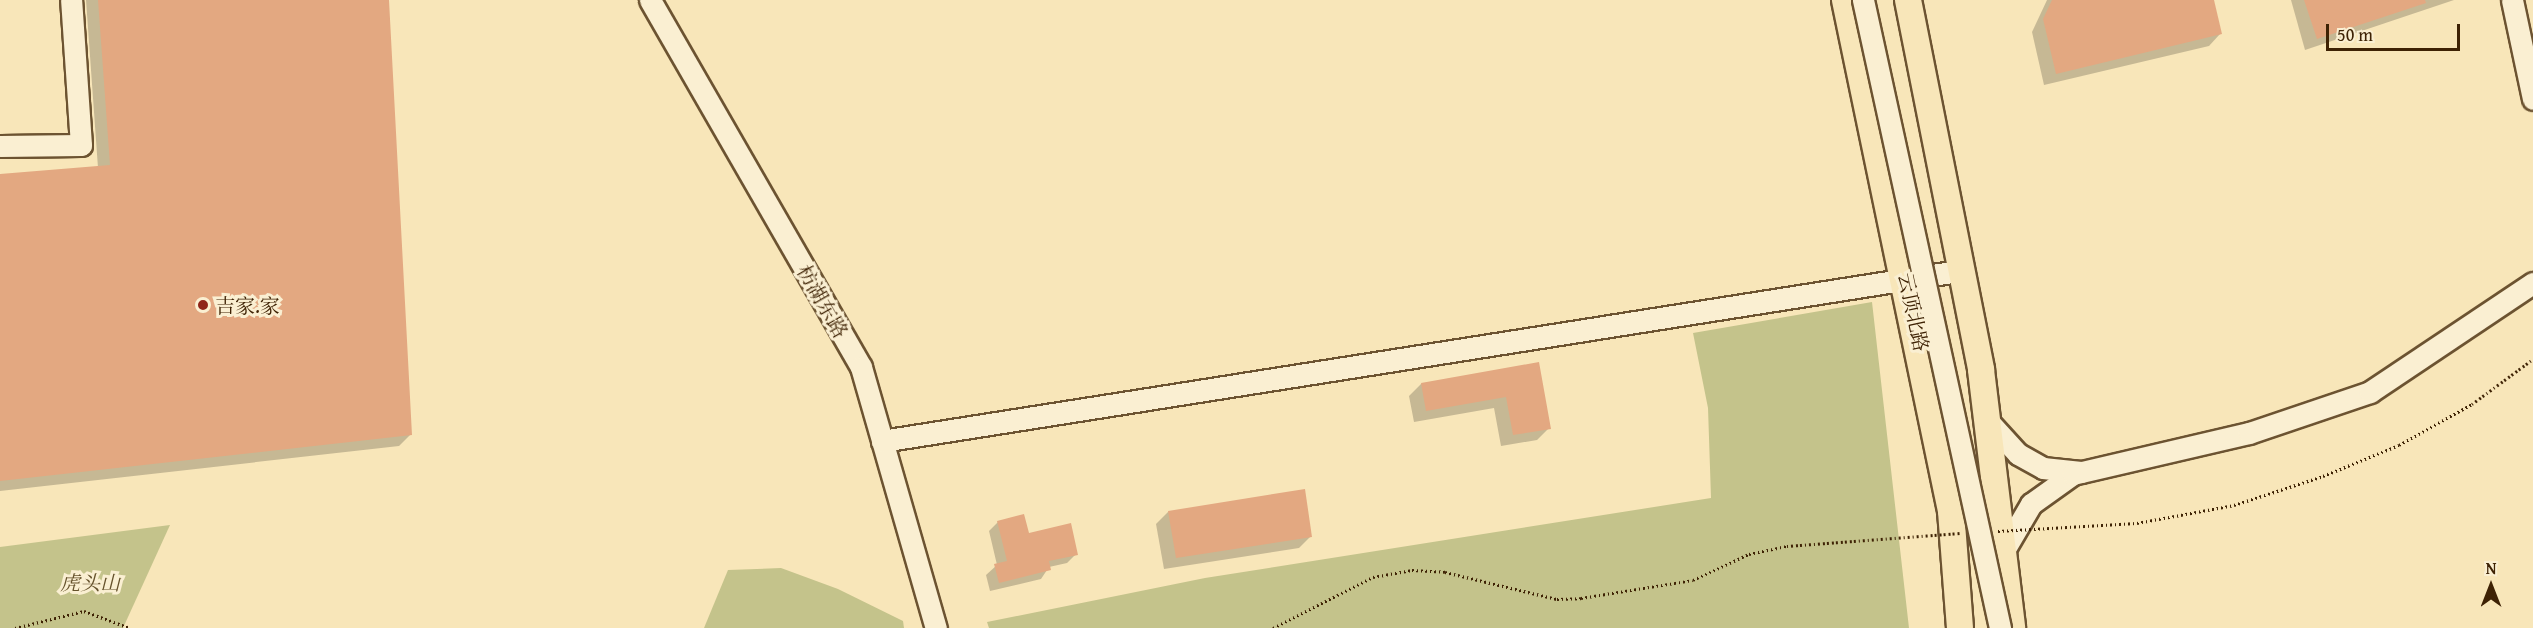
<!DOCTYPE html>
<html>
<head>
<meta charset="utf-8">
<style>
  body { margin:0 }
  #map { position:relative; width:2533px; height:628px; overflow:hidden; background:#f8e6b9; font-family:"Gentium Book Plus","Noto Serif SC",serif }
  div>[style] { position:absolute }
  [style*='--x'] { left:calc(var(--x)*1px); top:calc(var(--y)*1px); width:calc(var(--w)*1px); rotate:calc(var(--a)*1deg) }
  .green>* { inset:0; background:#c4c38b }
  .shadow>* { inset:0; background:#0003 }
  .building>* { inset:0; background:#e3a881 }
  .path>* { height:3px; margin-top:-1.5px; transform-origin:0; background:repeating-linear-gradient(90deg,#3e2204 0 1.5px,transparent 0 4.5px) }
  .roads { filter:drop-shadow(2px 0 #6c5331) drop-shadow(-2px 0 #6c5331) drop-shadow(0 2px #6c5331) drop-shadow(0 -2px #6c5331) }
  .minor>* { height:21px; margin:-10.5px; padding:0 10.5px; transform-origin:10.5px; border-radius:10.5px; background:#faefd2 }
  .major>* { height:26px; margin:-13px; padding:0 13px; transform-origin:13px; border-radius:13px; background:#f8e6b9 }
  .path-bridge>* { height:3px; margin-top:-1.5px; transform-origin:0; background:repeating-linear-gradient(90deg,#3e2204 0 1.5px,transparent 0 4.5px) }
  .bridges { filter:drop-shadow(2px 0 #6c5331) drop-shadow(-2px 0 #6c5331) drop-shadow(0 2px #6c5331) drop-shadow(0 -2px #6c5331) }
  .minor-bridge>* { height:21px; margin:-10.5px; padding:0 10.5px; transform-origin:10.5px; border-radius:10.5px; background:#faefd2 }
  .dots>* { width:16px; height:16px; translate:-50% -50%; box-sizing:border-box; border:3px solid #faefd2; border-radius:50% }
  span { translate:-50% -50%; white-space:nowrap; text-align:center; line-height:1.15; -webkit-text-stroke:6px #faefd2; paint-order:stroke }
  .street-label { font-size:20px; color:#3e2204 }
  .poi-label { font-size:20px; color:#3e2204 }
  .left { translate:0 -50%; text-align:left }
  .park-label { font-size:20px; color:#66522c; font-style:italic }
  .north { position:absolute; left:2461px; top:556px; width:60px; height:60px; -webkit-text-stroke:4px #faefd2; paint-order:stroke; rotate:0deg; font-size:16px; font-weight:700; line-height:24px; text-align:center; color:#3e2204 }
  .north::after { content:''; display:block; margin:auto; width:21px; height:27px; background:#3e2204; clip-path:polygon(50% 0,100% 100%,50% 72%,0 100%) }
  .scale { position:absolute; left:2326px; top:24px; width:134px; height:27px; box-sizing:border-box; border:3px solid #3e2204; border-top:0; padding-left:8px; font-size:18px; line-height:21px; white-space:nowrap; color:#3e2204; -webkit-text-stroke:4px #faefd2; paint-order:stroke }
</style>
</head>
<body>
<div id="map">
  <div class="green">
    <div style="clip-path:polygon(1872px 302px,1909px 628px,989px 628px,987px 622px,1205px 578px,1711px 498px,1708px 408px,1693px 333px)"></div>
    <div style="clip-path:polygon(170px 525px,123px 628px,0 628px,0 547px)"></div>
    <div style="clip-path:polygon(781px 568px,838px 589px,903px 621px,904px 628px,704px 628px,728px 570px)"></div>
  </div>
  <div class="shadow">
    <div style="clip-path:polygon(86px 0,387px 0,411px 434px,399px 446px,0 491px,0 176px,98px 168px)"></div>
    <div style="clip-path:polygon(2047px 0,2212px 0,2220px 34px,2209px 46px,2044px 85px,2032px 32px)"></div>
    <div style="clip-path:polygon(2291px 0,2454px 0,2305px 50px)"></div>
    <div style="clip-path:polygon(1538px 364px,1549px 428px,1537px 440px,1501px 446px,1494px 408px,1414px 422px,1409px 396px,1421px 384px)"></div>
    <div style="clip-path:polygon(1168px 512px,1311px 536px,1299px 548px,1164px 569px,1156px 524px)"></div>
    <div style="clip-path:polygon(998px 522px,1028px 535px,1076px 554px,1067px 563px,1049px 567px,1041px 579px,990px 591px,986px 575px,997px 565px,989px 531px)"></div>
  </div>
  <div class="building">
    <div style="clip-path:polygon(98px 0,389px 0,412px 435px,0 481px,0 174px,110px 165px)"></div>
    <div style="clip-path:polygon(2052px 0,2214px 0,2222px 34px,2056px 74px,2043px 19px)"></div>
    <div style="clip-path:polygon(2304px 0,2425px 0,2426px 3px,2317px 39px)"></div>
    <div style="clip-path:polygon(1539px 362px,1551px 429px,1513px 435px,1506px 397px,1426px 411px,1421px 383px)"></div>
    <div style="clip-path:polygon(1305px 489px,1312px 537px,1176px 558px,1168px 511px)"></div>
    <div style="clip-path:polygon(1024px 514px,1029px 533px,1071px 523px,1078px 555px,1049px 561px,1051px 570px,999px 583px,994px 564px,1007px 561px,997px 521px)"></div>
  </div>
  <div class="path">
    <div style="--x:15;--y:628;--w:71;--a:-13.8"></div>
    <div style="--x:84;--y:611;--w:49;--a:20.3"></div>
    <div style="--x:1273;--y:628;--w:112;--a:-27"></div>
    <div style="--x:1373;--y:577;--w:40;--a:-10"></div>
    <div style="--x:1412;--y:570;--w:33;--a:3"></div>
    <div style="--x:1445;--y:572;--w:115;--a:13.6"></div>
    <div style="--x:1557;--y:599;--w:24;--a:-2"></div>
    <div style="--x:1581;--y:598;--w:113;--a:-9.1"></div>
    <div style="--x:1693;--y:580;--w:62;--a:-24.9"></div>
    <div style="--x:1749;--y:554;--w:39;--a:-12"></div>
  </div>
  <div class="roads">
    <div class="minor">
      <div style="--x:650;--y:0;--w:423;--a:60.1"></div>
      <div style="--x:861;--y:367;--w:272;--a:74"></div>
      <div style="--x:2512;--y:0;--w:101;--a:78"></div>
      <div style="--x:0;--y:146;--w:81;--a:-0.7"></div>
      <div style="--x:81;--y:145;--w:145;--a:-93.9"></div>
      <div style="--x:1987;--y:420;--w:46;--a:47.6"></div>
      <div style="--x:2018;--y:454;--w:29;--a:29"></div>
      <div style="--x:2043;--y:468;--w:38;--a:6"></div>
      <div style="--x:882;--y:441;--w:1089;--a:-8.98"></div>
      <div style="--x:2003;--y:552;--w:56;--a:-59.7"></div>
      <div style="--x:2031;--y:504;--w:52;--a:-35.5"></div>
      <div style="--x:2073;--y:474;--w:181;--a:-13.1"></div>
      <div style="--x:2249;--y:433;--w:128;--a:-18.7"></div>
      <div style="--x:2370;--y:392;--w:196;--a:-33.8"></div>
    </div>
    <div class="major">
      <div style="--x:1845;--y:0;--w:522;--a:78.28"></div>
      <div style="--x:1951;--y:511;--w:117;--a:85.6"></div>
      <div style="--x:1908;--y:0;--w:377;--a:78.8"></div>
      <div style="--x:1981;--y:370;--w:260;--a:83.1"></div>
    </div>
  </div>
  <div class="path-bridge">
    <div style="--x:1998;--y:531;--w:139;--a:-3.3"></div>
    <div style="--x:2137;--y:523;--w:99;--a:-10.5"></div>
    <div style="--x:2234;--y:505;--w:94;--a:-18"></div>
    <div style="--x:2323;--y:476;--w:82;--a:-22.2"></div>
    <div style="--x:2399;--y:445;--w:84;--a:-29.3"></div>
    <div style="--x:2472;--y:404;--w:76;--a:-36.4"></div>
    <div style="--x:1787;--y:546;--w:174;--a:-4.3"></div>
  </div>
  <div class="bridges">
    <div class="minor-bridge">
      <div style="--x:1863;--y:0;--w:643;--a:77.69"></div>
    </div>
  </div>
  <div class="dots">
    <div style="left:203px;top:305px;background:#8f2418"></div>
  </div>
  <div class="street-label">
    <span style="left:823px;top:301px;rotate:60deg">枋湖东路</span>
    <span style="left:1914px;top:312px;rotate:78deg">云顶北路</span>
  </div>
  <div class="poi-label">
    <span class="left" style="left:215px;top:305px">吉家.家</span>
  </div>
  <div class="park-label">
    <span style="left:90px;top:582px">虎头山</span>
  </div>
  <div class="north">N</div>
  <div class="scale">50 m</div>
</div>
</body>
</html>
